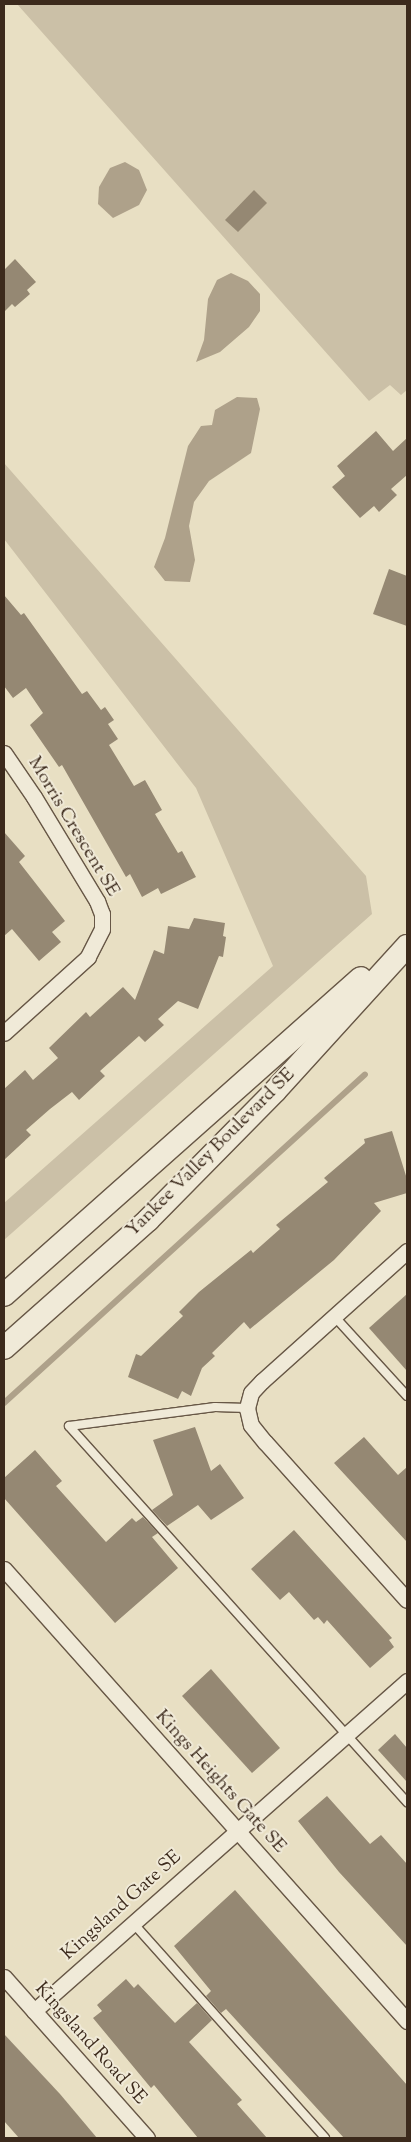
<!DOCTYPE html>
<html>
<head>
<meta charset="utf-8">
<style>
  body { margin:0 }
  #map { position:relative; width:411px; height:2142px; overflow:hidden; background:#e8dfc3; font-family:"Sorts Mill Goudy",serif }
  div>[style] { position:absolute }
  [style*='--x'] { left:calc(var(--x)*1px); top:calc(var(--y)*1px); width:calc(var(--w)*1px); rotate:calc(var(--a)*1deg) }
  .green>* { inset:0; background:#cbc0a7 }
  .water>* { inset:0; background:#aea18a }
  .stream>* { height:6px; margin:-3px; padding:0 3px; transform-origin:3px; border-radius:3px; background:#aea18a }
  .building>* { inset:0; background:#958873 }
  .roads { filter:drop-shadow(1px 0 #675746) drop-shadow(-1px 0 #675746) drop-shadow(0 1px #675746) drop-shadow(0 -1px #675746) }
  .lane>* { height:8px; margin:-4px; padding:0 4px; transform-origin:4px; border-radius:4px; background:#f0ead8 }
  .street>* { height:15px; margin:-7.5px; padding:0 7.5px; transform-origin:7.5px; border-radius:7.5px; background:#f0ead8 }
  .secondary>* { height:22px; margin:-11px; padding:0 11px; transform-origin:11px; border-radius:11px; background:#f0ead8 }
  span { translate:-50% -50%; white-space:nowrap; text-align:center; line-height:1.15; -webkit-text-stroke:4px #f0ead8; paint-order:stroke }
  .street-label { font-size:19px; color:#3c2a1c }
  .frame { position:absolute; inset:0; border:5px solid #3c2a1c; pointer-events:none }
</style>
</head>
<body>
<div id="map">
  <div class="green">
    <div style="clip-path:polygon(17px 4px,407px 4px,407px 390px,401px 395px,390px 385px,369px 401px)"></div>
    <div style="clip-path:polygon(4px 463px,366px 876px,372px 914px,4px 1240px,4px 1203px,273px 966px,196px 788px,4px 539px)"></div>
  </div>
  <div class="water">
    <div style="clip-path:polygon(125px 162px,139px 170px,147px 190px,139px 205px,113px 218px,98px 204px,99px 187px,110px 168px)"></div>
    <div style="clip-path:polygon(231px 273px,248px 281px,260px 294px,260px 311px,249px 327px,220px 352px,196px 362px,204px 340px,208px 299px,217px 280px)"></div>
    <div style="clip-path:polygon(237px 397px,257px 398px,260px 409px,251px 453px,209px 481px,194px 502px,189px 526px,195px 560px,190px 582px,165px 581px,154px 567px,165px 538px,188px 446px,201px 426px,212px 425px,215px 410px)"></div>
  </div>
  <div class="stream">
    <div style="--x:4;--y:1403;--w:488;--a:-42.3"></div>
  </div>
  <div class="building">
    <div style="clip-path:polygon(254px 190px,267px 203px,238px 232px,225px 220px)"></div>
    <div style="clip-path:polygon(15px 259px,36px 282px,27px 290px,30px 294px,15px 307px,12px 304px,4px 312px,4px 270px)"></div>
    <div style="clip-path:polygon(376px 431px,393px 451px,407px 438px,407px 475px,391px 489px,397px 495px,379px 512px,374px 506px,360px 518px,332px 487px,345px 476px,337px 466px)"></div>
    <div style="clip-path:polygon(389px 569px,407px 576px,407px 626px,373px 614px)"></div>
    <div style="clip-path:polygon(4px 595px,21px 615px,24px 613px,82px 694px,87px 691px,101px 710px,105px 707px,114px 720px,108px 724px,118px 739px,109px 745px,134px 786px,145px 780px,162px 810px,155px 814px,178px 853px,182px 851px,196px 877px,161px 894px,158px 888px,142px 897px,130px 874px,126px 877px,62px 765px,59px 767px,30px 725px,43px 713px,26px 688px,13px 698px,4px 686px)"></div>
    <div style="clip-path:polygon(4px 832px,25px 856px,19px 862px,65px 921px,52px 932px,61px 942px,39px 961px,12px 929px,4px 936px)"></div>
    <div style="clip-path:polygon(194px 918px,225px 923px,223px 936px,226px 937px,223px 957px,219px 956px,198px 1009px,178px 1001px,158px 1019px,164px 1025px,145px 1042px,139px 1036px,100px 1071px,105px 1076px,79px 1100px,72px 1092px,50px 1109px,26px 1130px,31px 1135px,4px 1160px,4px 1089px,25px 1070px,33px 1080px,58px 1058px,49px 1048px,86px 1012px,90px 1017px,123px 987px,135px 1000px,154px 950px,164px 954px,168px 926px,189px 929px)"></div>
    <div style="clip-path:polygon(392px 1131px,407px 1179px,407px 1193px,374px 1203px,381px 1211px,334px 1260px,250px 1329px,244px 1322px,212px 1353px,215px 1356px,202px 1368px,191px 1396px,182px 1391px,178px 1399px,128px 1377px,136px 1354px,141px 1356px,183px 1316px,179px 1312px,199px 1292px,251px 1250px,253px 1253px,280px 1229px,276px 1225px,328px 1182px,324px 1178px,365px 1143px,364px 1139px)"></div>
    <div style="clip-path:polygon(407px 1294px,407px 1371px,369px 1328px)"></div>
    <div style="clip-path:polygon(195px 1427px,211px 1471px,220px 1464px,244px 1498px,211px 1520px,198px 1505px,167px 1526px,152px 1510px,173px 1495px,153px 1440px)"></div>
    <div style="clip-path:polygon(364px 1437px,398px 1475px,407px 1467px,407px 1542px,334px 1463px)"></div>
    <div style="clip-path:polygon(35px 1450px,62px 1481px,56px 1486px,106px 1542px,132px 1518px,136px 1522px,143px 1517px,158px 1533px,152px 1537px,178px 1568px,115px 1623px,4px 1498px,4px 1478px)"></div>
    <div style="clip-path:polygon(294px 1530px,392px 1638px,389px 1640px,394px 1647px,370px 1668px,327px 1620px,324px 1624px,318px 1617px,314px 1620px,289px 1592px,280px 1600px,251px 1569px)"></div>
    <div style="clip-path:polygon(211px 1669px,280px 1748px,252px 1773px,182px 1696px)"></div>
    <div style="clip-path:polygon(395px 1734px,407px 1748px,407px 1782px,378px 1750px)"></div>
    <div style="clip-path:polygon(327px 1796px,370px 1844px,381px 1835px,407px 1864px,407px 1946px,339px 1872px,298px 1821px)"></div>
    <div style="clip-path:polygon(235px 1890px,407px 2085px,407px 2138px,344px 2138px,226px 2009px,221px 2013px,206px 1996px,211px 1991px,174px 1946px)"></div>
    <div style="clip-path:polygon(126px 1979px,134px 1988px,138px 1984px,175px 2023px,197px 2003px,212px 2020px,189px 2042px,242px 2100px,237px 2104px,267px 2138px,198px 2138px,154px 2085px,151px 2088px,93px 2018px,102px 2011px,97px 2005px)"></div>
    <div style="clip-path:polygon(4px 2034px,60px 2094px,97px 2138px,19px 2138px,4px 2121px)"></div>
  </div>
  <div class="roads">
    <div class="lane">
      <div style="--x:334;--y:1316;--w:108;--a:47.6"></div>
      <div style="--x:247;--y:1408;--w:32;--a:-178"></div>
      <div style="--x:215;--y:1407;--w:147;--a:172.6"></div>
      <div style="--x:69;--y:1426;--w:506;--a:48.05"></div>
      <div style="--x:133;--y:1923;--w:288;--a:48.2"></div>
    </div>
    <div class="street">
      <div style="--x:4;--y:753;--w:53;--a:55.7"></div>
      <div style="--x:34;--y:797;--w:122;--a:58.8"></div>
      <div style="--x:97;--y:901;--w:14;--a:69"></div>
      <div style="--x:102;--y:914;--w:15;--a:90"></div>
      <div style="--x:102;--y:929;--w:31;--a:117"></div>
      <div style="--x:88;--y:957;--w:113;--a:137.9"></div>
      <div style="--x:407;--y:1251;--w:195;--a:138.1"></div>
      <div style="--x:262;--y:1381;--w:16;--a:133"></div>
      <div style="--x:251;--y:1393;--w:16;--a:105"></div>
      <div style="--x:247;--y:1408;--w:17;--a:77"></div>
      <div style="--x:251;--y:1425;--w:22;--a:51"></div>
      <div style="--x:265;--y:1442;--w:212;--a:48.1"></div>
      <div style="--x:4;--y:1569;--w:606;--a:48.28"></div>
      <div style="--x:4;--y:1977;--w:215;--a:48.4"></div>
      <div style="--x:34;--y:2011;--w:498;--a:-41.5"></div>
    </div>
    <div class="secondary">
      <div style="--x:4;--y:1295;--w:477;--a:-41.6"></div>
      <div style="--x:4;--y:1348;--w:193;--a:-41.6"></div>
      <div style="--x:148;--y:1220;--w:181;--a:-45.4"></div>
      <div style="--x:275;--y:1091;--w:196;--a:-47.7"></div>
    </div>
  </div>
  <div class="street-label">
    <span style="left:73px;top:827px;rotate:59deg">Morris Crescent SE</span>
    <span style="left:211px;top:1153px;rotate:-45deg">Yankee Valley Boulevard SE</span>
    <span style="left:220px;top:1782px;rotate:48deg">Kings Heights Gate SE</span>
    <span style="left:122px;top:1906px;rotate:-42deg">Kingsland Gate SE</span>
    <span style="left:90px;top:2044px;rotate:48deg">Kingsland Road SE</span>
  </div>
  <div class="frame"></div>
</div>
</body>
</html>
